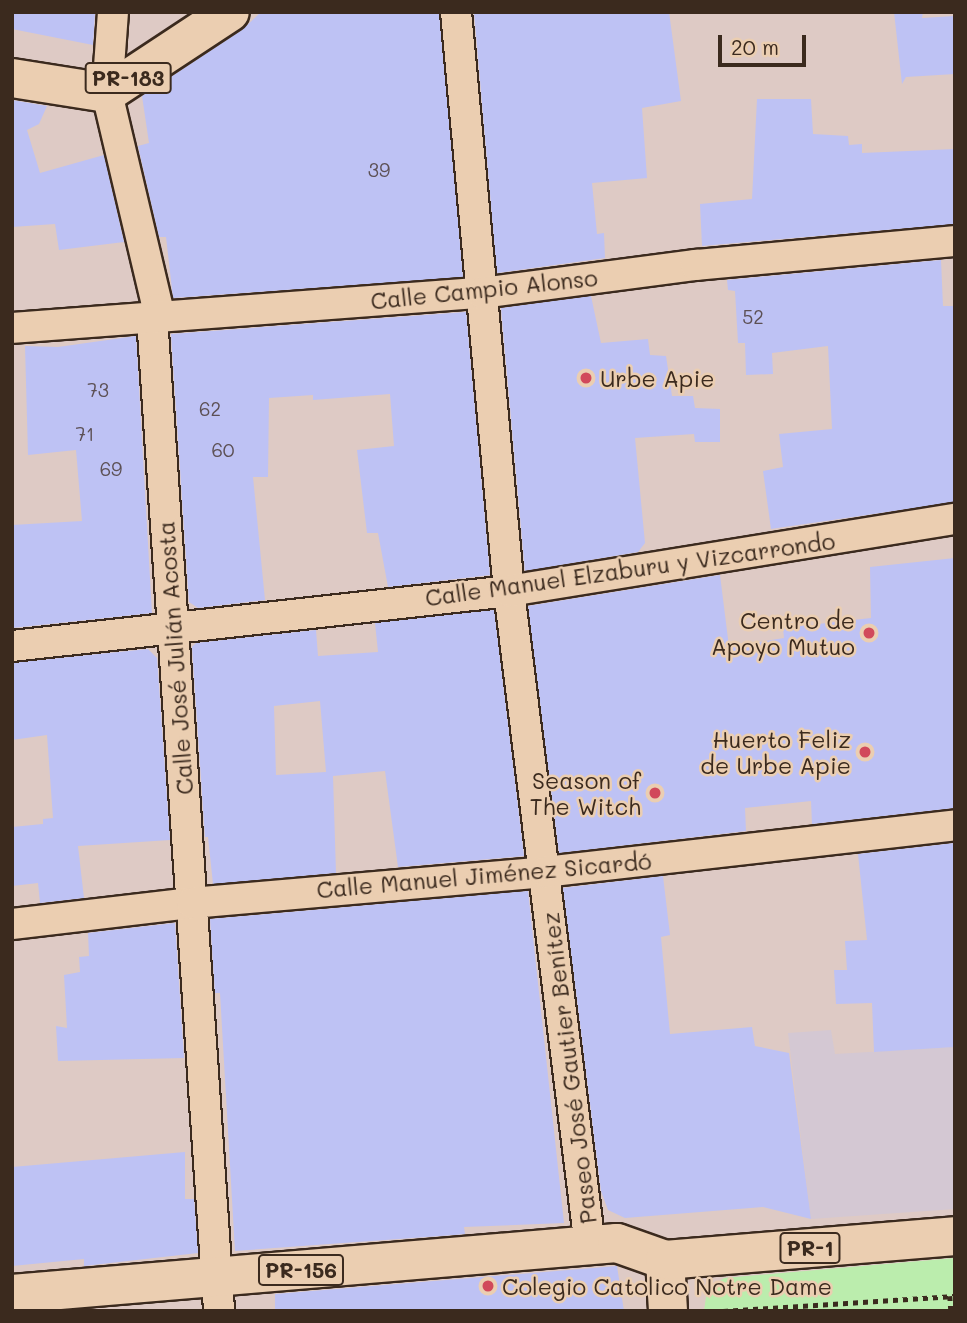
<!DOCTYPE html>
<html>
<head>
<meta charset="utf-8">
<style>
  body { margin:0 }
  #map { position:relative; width:967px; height:1323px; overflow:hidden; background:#decac5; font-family:Mali,sans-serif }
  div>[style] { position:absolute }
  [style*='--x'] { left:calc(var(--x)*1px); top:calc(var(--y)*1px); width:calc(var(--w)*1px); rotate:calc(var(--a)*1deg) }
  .built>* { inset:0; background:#d4c8d3 }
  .green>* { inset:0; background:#bbedad }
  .building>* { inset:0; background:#bec2f4 }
  .path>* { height:4.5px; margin-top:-2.25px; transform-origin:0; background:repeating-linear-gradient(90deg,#3b2a1e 0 5px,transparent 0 10px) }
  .roads { filter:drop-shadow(2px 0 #3b2a1e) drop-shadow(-2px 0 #3b2a1e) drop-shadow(0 2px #3b2a1e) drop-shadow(0 -2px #3b2a1e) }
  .street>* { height:30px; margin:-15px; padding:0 15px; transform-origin:15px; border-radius:15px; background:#ebceb1 }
  .primary>* { height:38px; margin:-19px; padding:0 19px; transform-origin:19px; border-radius:19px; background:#ebceb1 }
  .dots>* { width:19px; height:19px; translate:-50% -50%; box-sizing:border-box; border:4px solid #ebceb1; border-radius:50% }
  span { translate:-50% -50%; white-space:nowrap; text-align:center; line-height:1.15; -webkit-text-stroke:5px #ebceb1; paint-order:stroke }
  .number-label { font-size:19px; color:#5c5054 }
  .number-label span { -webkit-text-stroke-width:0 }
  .shield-label span { padding:2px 5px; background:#ebceb1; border:2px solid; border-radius:5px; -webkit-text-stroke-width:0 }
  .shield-label { font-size:21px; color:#3b2a1e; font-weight:700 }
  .street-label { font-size:23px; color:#3b2a1e }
  .poi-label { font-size:23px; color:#3b2a1e }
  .left { translate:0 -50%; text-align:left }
  .right { translate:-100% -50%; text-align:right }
  .frame { position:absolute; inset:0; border:14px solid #3b2a1e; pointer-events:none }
  .scale { position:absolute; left:718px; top:35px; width:88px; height:32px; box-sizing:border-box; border:4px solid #3b2a1e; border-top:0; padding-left:9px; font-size:21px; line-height:24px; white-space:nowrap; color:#3b2a1e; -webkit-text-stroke:5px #ebceb1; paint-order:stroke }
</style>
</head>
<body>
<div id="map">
  <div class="built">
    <div style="clip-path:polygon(831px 1030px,835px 1054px,955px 1047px,955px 1209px,811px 1219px,788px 1033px)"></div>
  </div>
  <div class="green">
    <div style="clip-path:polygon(955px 1258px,955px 1311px,704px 1311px,707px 1290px,724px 1278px)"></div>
  </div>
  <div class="building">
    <div style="clip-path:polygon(12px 12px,95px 12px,93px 45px,12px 29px)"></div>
    <div style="clip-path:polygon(261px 12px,439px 12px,463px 277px,173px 298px,166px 237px,159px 237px,138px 146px,149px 143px,142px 96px,242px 30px)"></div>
    <div style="clip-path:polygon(474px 12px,669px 12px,681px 101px,642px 108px,647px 178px,592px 183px,597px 234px,604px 233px,605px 258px,497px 273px)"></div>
    <div style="clip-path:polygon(894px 12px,923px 12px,922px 18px,955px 16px,955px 74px,906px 77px,902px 84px)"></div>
    <div style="clip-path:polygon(757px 99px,811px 99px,813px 134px,848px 136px,849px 145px,862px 144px,862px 153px,955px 149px,955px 224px,702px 246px,700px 204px,752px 199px)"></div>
    <div style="clip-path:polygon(12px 100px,47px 106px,39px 124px,27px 130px,40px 173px,104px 155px,124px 242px,59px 250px,55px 224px,12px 227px)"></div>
    <div style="clip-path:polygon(941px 260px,943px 306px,955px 306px,955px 502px,771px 529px,763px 471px,783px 467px,779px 434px,832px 429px,828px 346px,772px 353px,773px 374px,746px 375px,745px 343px,738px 343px,735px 291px,728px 290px,727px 280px)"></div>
    <div style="clip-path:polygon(591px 296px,601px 343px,648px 339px,650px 355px,666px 356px,672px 396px,693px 396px,695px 408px,720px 409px,720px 442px,695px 442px,694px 434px,635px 438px,645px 543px,638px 552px,525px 571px,501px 308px)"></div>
    <div style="clip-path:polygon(466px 312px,490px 575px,388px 587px,378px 533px,367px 533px,357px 450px,394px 446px,390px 394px,313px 400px,313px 395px,269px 398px,268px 477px,253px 477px,265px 600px,198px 608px,189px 602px,171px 334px)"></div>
    <div style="clip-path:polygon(136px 336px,152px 613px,12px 628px,12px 525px,82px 521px,76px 450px,28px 455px,25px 346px,58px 347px)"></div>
    <div style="clip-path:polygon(955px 558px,955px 808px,812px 824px,811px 801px,745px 808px,746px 831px,559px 853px,528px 606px,720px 575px,729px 647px,784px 638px,783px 628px,871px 618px,870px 567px)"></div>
    <div style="clip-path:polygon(evenodd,494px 610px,524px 856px,398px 867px,385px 771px,333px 776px,336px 873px,213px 884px,208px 837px,205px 837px,192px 647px,196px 643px,316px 630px,318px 656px,378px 652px,375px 623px,494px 610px,320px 701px,326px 772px,276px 775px,274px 706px,320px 701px)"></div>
    <div style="clip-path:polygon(148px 649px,157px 658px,170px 840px,78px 846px,84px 898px,40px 903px,38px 883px,12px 886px,12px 827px,43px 824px,43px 819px,53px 818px,47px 735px,12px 740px,12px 663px)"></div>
    <div style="clip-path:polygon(955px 843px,955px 1047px,874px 1052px,872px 1003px,836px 1004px,834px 970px,847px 970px,845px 941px,867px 940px,858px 854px)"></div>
    <div style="clip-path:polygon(663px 876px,670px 935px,661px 937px,670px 1034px,752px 1027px,755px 1046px,789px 1053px,811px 1219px,763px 1207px,625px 1218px,608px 1210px,601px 1191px,563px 888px)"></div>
    <div style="clip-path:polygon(528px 891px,564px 1223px,464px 1227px,465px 1234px,454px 1235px,235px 1251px,220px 993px,215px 993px,210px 919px)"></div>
    <div style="clip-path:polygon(175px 923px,184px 1058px,58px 1061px,56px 1026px,67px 1028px,64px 975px,80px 972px,79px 957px,89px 956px,88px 933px)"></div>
    <div style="clip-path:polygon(185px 1152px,185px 1199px,194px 1199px,198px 1253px,84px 1266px,84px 1259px,12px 1266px,12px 1167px)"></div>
    <div style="clip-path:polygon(617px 1266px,624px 1311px,275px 1311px,275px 1294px)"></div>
  </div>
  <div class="path">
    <div style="--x:950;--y:1296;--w:15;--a:86"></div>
    <div style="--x:723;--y:1311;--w:232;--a:-3.7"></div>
  </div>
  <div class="roads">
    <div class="street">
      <div style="--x:113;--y:12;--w:81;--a:94.2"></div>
      <div style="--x:107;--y:93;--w:222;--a:76.7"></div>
      <div style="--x:158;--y:309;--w:10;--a:127"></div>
      <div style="--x:152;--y:317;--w:996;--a:86.14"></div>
      <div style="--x:456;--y:12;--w:581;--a:84.77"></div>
      <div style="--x:509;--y:591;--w:660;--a:82.95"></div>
      <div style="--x:12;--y:328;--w:471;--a:-4.3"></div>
      <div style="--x:482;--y:293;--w:216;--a:-7.5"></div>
      <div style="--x:696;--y:265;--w:260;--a:-5.3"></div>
      <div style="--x:12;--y:646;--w:500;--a:-6.31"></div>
      <div style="--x:509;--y:591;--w:452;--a:-9.2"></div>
      <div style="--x:12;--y:924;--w:181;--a:-6.7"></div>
      <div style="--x:192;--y:903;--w:354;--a:-5"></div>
      <div style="--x:545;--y:872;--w:413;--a:-6.5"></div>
    </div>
    <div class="primary">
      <div style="--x:12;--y:78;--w:96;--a:9"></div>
      <div style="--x:107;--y:93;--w:147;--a:-33.4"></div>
      <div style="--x:665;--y:1260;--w:51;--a:86.6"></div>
      <div style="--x:12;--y:1294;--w:607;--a:-4.82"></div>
      <div style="--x:617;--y:1243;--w:51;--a:19.5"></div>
      <div style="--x:665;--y:1260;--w:291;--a:-4.7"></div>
    </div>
  </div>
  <div class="dots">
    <div style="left:586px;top:378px;background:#d1495b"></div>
    <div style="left:869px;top:633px;background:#d1495b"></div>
    <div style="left:865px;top:752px;background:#d1495b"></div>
    <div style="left:655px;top:793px;background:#d1495b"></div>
    <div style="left:488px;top:1286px;background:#d1495b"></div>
  </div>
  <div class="number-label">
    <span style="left:379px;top:170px">39</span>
    <span style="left:753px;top:317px">52</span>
    <span style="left:98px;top:390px">73</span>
    <span style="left:210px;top:409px">62</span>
    <span style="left:85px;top:434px">71</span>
    <span style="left:223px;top:450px">60</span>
    <span style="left:111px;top:469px">69</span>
  </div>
  <div class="shield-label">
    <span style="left:128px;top:78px">PR-183</span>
    <span style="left:810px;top:1248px">PR-1</span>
    <span style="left:301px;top:1270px">PR-156</span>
  </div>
  <div class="street-label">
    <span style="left:484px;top:289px;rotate:-6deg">Calle Campio Alonso</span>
    <span style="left:630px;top:569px;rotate:-8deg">Calle Manuel Elzaburu y Vizcarrondo</span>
    <span style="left:175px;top:658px;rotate:-94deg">Calle José Julián Acosta</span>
    <span style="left:484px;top:875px;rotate:-5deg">Calle Manuel Jiménez Sicardó</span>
    <span style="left:569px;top:1068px;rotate:-97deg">Paseo José Gautier Benítez</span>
  </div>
  <div class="poi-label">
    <span class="left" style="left:600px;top:378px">Urbe Apie</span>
    <span class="right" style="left:855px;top:633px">Centro de<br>Apoyo Mutuo</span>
    <span class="right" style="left:851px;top:752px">Huerto Feliz<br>de Urbe Apie</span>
    <span class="right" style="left:641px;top:793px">Season of<br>The Witch</span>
    <span class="left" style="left:502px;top:1286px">Colegio Catolico Notre Dame</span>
  </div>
  <div class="frame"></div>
  <div class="scale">20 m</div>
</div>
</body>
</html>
